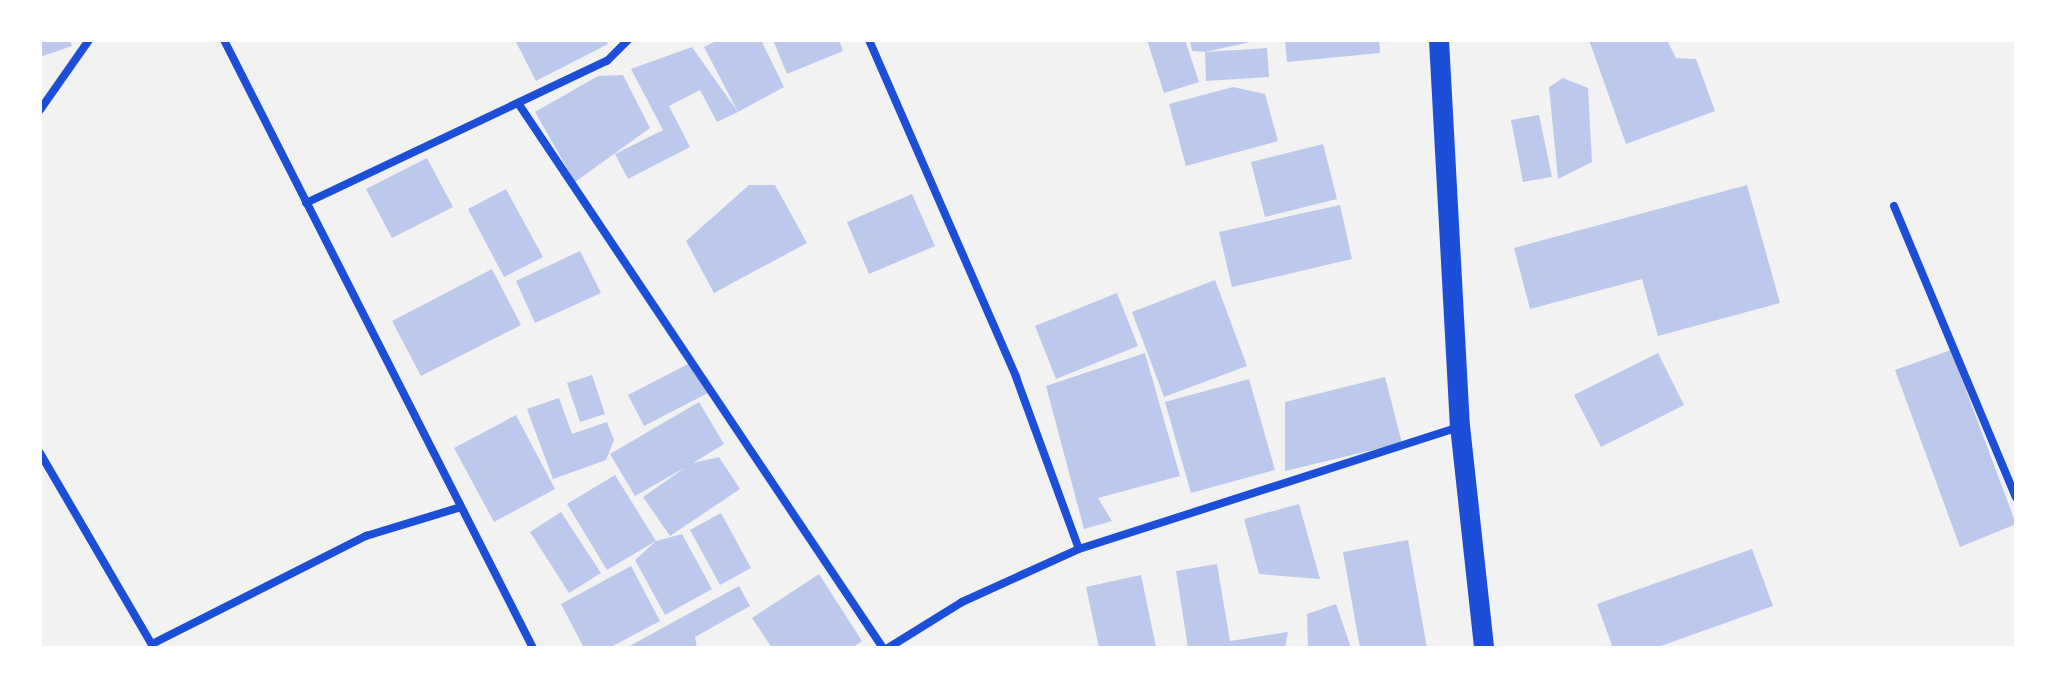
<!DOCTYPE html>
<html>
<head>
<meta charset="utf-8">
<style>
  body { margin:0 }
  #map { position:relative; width:2056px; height:688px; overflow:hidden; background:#f2f2f2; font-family:"Alegreya Sans",sans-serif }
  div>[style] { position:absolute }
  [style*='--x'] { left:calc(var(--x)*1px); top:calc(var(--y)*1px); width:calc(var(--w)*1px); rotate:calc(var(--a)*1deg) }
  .building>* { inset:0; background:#bdc9ec }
  .minor>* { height:8px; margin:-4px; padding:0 4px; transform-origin:4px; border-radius:4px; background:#1d4ed8 }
  .primary>* { height:20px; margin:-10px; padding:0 10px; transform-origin:10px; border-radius:10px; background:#1d4ed8 }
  span { translate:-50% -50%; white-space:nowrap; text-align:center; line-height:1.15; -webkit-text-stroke:8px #fff; paint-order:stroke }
  .frame { position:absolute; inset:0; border:42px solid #fff; pointer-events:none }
</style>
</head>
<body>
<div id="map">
  <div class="building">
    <div style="clip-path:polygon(40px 40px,70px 40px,72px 46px,40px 57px)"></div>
    <div style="clip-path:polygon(515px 40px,606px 40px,608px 44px,536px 81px)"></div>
    <div style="clip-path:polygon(718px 40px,761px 40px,784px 87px,738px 112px,704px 47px)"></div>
    <div style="clip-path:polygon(773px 40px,839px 40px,843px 51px,787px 74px)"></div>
    <div style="clip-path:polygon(1147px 40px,1185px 40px,1199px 82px,1164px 93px)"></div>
    <div style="clip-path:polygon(1190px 40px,1255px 40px,1255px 41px,1205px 52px,1192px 51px)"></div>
    <div style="clip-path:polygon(1285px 40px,1379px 40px,1380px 53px,1287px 62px)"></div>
    <div style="clip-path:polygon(1589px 40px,1667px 40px,1676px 58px,1696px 59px,1715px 111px,1626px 144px)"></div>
    <div style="clip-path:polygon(692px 47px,738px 112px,717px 122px,700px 90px,669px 106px,690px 147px,628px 179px,615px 154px,663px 130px,631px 69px)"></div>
    <div style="clip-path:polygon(1267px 48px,1269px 77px,1206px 81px,1205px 52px)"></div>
    <div style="clip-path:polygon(623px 75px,650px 128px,575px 182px,535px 112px,598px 76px)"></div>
    <div style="clip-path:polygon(1563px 78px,1588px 88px,1592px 162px,1558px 179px,1549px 87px)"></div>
    <div style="clip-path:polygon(1233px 87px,1265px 94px,1278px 141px,1186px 166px,1169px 104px)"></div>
    <div style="clip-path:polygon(1539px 115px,1552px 177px,1523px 182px,1511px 120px)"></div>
    <div style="clip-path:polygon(1323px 144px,1337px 199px,1265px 217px,1251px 162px)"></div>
    <div style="clip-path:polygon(427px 158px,453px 207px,392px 238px,366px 189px)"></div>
    <div style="clip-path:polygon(749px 185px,775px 185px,807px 243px,714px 293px,686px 241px)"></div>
    <div style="clip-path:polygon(1747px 185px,1780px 303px,1658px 336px,1642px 279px,1530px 309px,1514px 248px)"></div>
    <div style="clip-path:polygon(506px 189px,543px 257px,504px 277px,468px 209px)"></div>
    <div style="clip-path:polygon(912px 194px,935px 246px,869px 274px,847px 222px)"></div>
    <div style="clip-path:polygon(1340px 205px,1352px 259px,1232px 287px,1219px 232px)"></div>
    <div style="clip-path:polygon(580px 251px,601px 293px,535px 323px,516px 281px)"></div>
    <div style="clip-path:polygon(492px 269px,521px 325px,421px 376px,392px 321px)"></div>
    <div style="clip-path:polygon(1215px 280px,1247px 366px,1164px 397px,1132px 312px)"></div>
    <div style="clip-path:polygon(1117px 293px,1138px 346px,1056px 379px,1035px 326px)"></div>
    <div style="clip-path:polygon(1951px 350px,2016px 524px,1960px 547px,1895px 370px)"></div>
    <div style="clip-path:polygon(1145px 353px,1180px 476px,1098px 498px,1112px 521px,1084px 529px,1046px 386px)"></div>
    <div style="clip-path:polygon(1658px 353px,1684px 405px,1601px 447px,1574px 395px)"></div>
    <div style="clip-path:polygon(692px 362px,708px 393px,644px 426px,628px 395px)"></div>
    <div style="clip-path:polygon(592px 375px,605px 414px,580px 422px,567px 383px)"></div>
    <div style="clip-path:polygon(1385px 377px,1402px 443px,1285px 471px,1285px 402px)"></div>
    <div style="clip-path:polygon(1249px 379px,1275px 470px,1191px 493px,1165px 402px)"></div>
    <div style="clip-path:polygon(559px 398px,572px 434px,607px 422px,614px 440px,606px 460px,553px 479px,527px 409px)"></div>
    <div style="clip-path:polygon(699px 402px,724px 444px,693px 463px,719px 457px,740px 489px,670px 536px,643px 497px,686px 467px,635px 496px,610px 454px)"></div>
    <div style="clip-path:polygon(516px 415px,555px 489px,494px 522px,454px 448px)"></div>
    <div style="clip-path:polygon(615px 475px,656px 541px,682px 534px,712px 589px,665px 615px,635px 560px,656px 541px,607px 570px,567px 504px)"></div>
    <div style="clip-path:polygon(1299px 504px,1320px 579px,1259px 574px,1244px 519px)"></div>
    <div style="clip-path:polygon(561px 512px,601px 573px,569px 593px,530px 532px)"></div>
    <div style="clip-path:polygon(721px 513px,751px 568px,720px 585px,690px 530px)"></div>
    <div style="clip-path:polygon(1408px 540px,1427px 648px,1360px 648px,1343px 552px)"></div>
    <div style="clip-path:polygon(1752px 549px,1773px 606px,1655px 648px,1613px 648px,1597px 604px)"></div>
    <div style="clip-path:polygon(1217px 564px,1230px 641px,1288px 632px,1285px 648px,1188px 648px,1176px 571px)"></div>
    <div style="clip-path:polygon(631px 566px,660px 621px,609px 648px,584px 648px,561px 604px)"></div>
    <div style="clip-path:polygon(819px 574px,862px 641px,852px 648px,772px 648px,752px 618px)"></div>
    <div style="clip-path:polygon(1141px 575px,1156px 647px,1099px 648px,1086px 587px)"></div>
    <div style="clip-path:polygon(739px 586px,750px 606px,695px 637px,697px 648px,626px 648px)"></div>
    <div style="clip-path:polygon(1336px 604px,1351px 648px,1308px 648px,1307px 614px)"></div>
  </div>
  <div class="minor">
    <div style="--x:224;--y:40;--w:682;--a:63.06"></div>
    <div style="--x:869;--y:40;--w:368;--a:66.4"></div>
    <div style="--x:1016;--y:377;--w:183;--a:69.9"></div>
    <div style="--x:518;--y:103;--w:656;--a:56.19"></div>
    <div style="--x:40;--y:110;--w:85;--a:-55"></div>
    <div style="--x:306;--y:203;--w:333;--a:-25.3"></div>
    <div style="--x:607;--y:61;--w:30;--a:-45"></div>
    <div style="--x:1894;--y:206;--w:316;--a:67.3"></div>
    <div style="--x:40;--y:453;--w:224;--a:59.7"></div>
    <div style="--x:152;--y:644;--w:240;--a:-26.8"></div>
    <div style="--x:366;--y:536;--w:99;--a:-17"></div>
    <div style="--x:888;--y:648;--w:87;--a:-31.9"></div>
    <div style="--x:962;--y:602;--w:128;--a:-24.4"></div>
    <div style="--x:1079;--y:549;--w:400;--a:-17.8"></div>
  </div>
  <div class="primary">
    <div style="--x:1439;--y:40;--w:387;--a:86.9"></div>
    <div style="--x:1460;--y:426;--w:223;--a:83.8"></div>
  </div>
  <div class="frame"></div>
</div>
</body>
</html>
